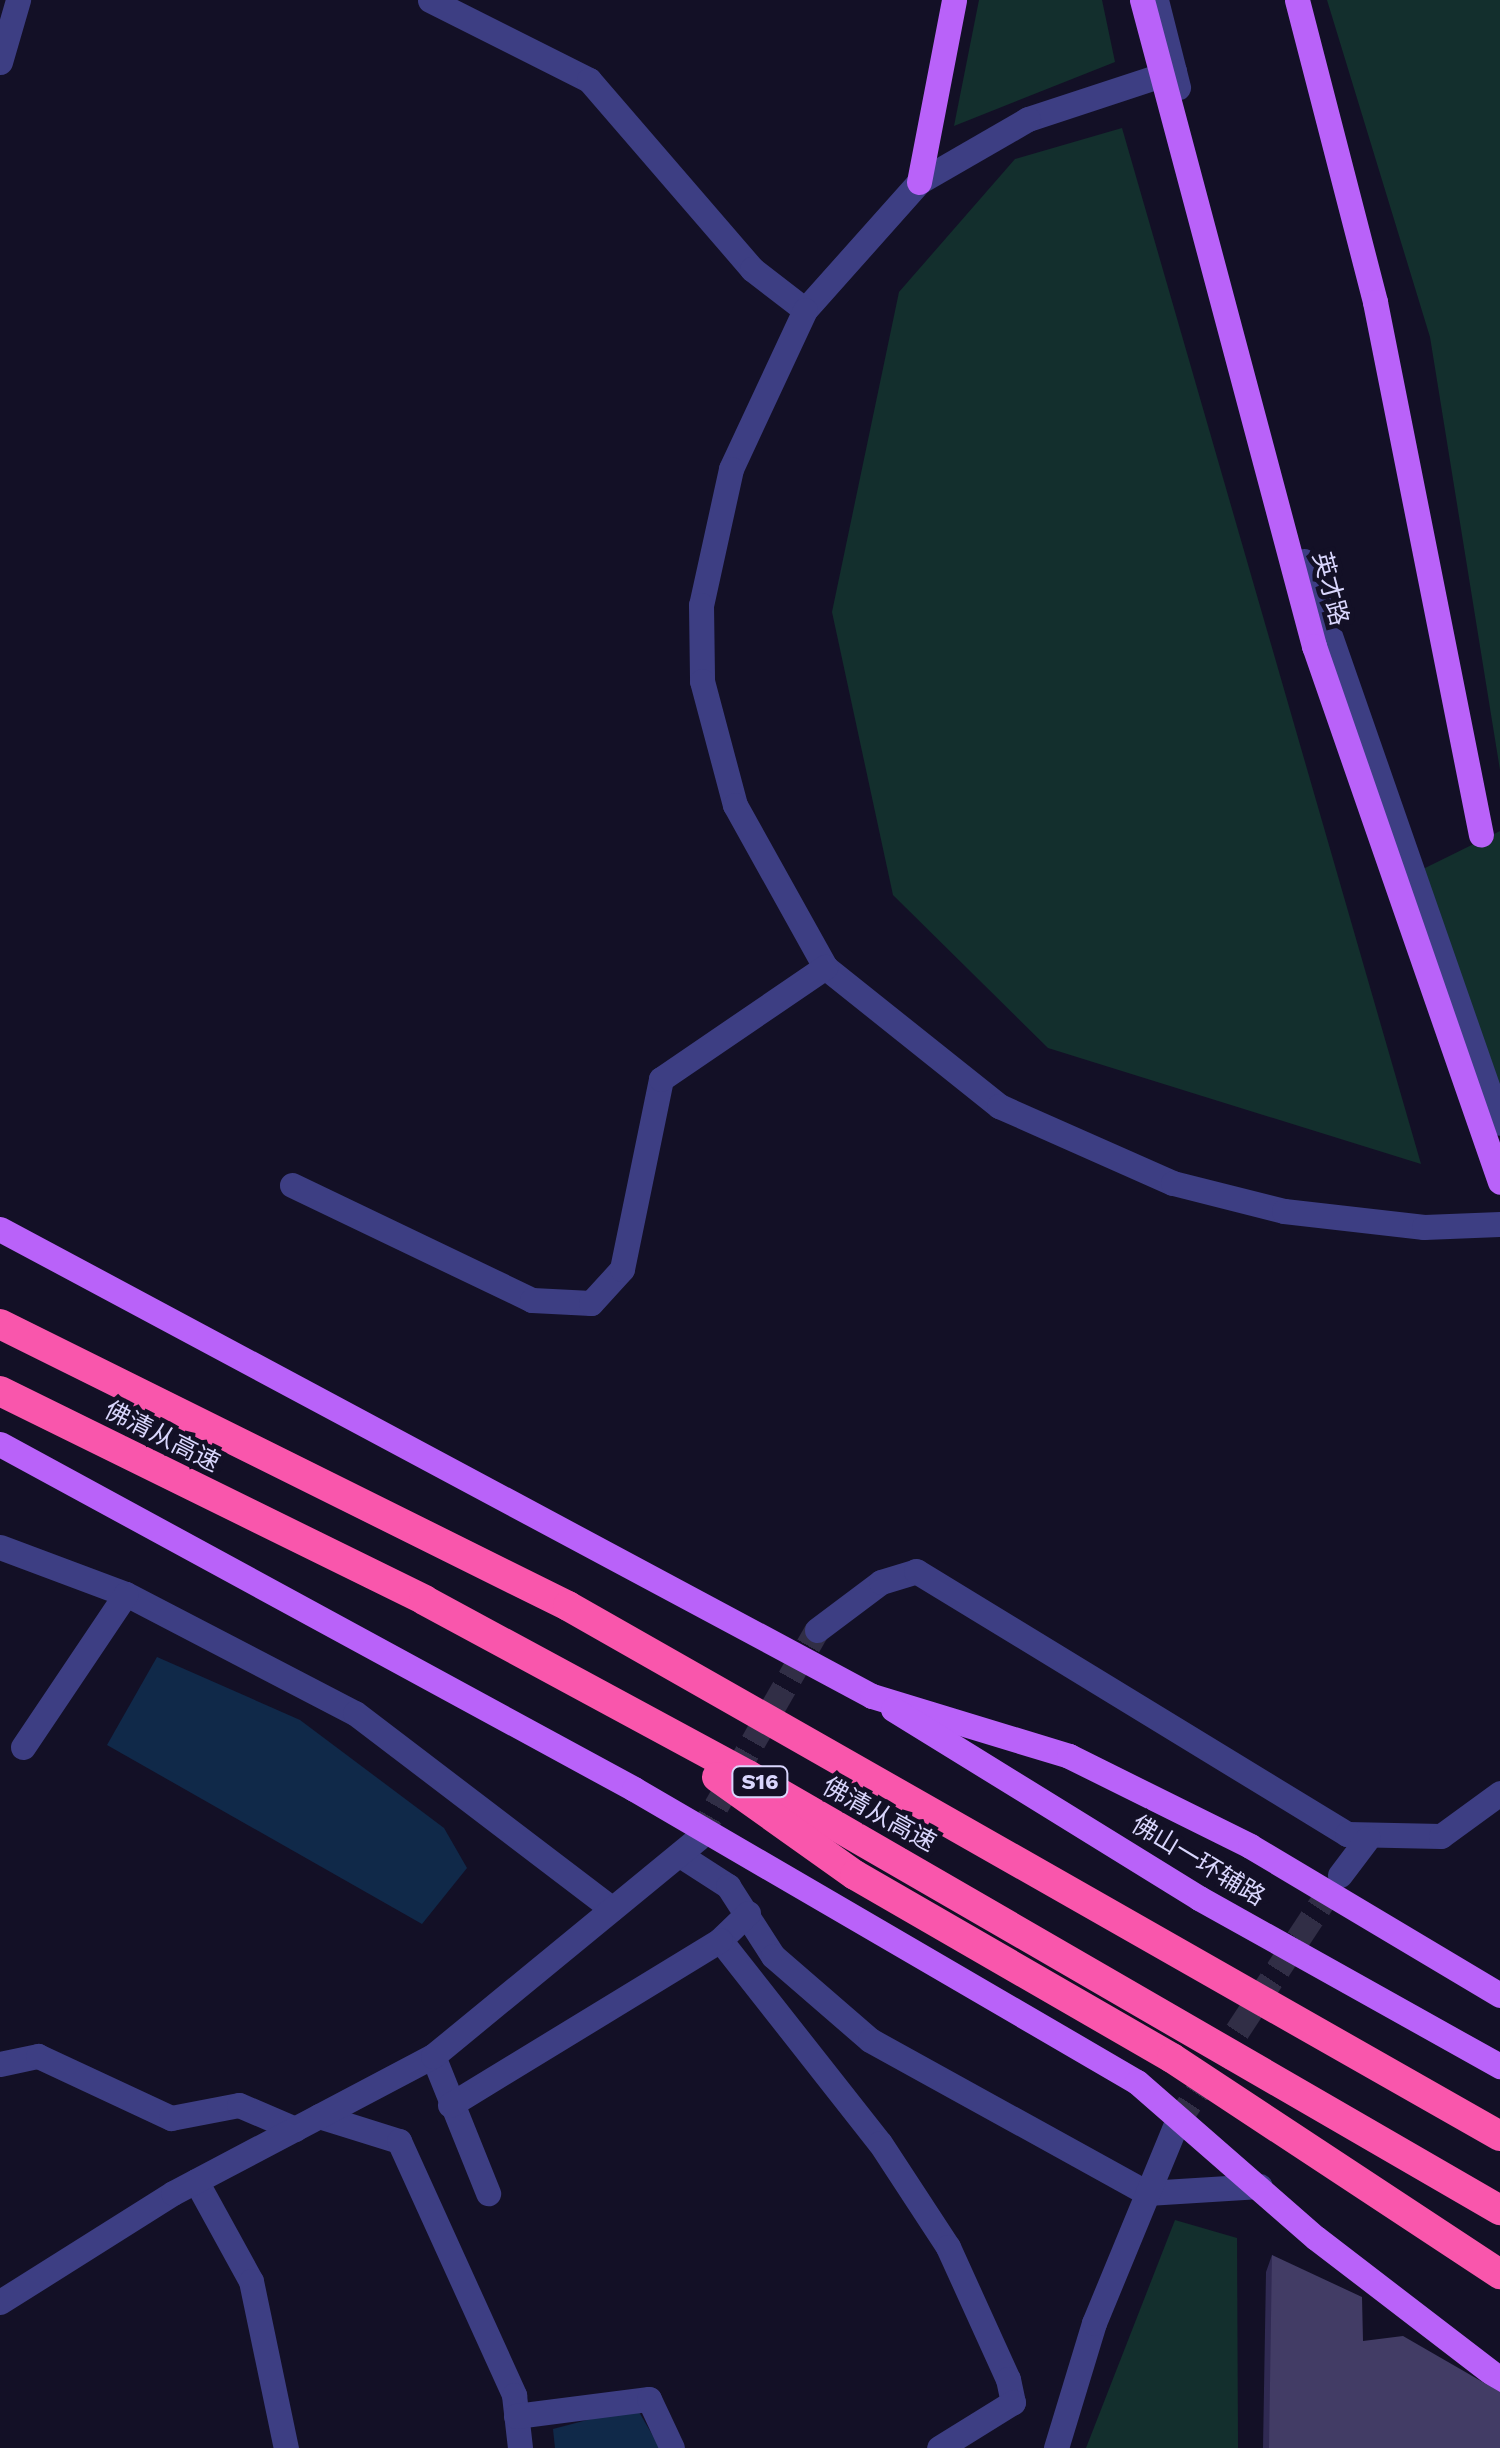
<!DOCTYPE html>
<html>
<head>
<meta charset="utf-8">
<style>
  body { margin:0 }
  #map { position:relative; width:1500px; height:2448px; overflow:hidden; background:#131026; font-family:"Work Sans","Noto Sans SC",sans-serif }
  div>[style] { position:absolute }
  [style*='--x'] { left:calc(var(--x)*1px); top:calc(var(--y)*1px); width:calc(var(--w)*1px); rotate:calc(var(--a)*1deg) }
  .green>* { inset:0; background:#132f2d }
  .water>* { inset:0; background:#102949 }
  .minor-tunnel>* { height:25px; margin-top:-12.5px; transform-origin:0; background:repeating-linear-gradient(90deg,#312e46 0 25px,transparent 0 37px) }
  .minor>* { height:25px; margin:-12.5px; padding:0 12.5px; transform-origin:12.5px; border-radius:12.5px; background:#3d3e83 }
  .major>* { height:25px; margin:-12.5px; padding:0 12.5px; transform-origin:12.5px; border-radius:12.5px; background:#b962f9 }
  .highway>* { height:30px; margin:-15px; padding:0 15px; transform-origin:15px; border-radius:15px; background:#f956ac }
  .wall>* { inset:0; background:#302a53 }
  .building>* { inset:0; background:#423c65 }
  span { translate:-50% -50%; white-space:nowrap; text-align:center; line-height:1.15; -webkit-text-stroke:9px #131026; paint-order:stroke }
  .shield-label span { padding:2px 8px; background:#131026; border:2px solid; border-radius:8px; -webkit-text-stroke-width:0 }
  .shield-label { font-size:22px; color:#d9d6fd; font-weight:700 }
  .street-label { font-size:25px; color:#d9d6fd }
</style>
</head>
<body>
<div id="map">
  <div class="green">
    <div style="clip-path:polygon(979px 0,1102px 0,1115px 62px,954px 126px)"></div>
    <div style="clip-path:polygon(1327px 0,1500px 0,1500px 770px,1430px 337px)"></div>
    <div style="clip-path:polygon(1122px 128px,1421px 1164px,1048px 1048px,893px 895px,832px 612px,899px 292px,1015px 159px)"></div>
    <div style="clip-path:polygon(1500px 831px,1500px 1092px,1419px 871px)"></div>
    <div style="clip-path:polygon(1175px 2220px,1237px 2238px,1238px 2448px,1086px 2448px)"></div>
  </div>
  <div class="water">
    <div style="clip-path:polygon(157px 1657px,300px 1720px,444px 1828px,467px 1868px,422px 1924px,107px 1745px)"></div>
    <div style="clip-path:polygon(625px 2410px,639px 2412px,660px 2448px,555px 2448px,553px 2429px)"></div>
  </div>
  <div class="minor-tunnel">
    <div style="--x:698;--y:1838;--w:240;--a:-60.2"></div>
    <div style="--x:1176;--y:2124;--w:295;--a:-56.6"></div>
  </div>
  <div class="minor">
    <div style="--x:430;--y:0;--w:178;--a:26.7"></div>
    <div style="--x:589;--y:80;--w:250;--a:49.2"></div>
    <div style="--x:752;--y:269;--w:67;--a:37.7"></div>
    <div style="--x:1156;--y:0;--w:90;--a:75.8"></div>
    <div style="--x:0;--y:62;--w:65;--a:-73.8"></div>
    <div style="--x:1174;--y:71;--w:154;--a:161.8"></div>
    <div style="--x:1028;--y:119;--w:126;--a:150"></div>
    <div style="--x:919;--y:182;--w:171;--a:131.7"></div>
    <div style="--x:805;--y:310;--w:175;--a:115"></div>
    <div style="--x:731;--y:469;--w:139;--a:102.4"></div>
    <div style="--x:701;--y:605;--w:76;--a:89.2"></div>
    <div style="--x:702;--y:681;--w:128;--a:75.1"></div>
    <div style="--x:735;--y:805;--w:185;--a:60.9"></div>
    <div style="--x:825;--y:967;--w:223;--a:38.6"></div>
    <div style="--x:999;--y:1106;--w:190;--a:23.9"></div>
    <div style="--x:1173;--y:1183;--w:114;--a:14.2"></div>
    <div style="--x:1284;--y:1211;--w:141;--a:6.5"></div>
    <div style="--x:1424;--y:1227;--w:76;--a:-2.3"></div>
    <div style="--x:1304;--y:561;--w:595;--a:70.77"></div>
    <div style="--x:292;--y:1185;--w:266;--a:25.6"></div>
    <div style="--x:532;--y:1300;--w:59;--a:2.9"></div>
    <div style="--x:591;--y:1303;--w:46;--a:-47.6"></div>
    <div style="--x:622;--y:1269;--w:194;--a:-78.4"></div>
    <div style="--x:661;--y:1079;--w:199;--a:-34.3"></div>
    <div style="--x:0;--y:1547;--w:134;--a:20.5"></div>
    <div style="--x:126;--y:1594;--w:258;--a:27.5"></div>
    <div style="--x:355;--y:1713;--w:323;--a:37.3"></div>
    <div style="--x:817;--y:1630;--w:80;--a:-36.9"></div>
    <div style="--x:881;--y:1582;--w:37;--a:-17"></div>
    <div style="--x:916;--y:1571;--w:505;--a:31.39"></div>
    <div style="--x:1347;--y:1834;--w:94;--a:1.2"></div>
    <div style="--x:1441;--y:1836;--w:73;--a:-36.1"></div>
    <div style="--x:23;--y:1747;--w:184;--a:-56.1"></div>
    <div style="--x:683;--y:1857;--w:54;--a:32.8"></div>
    <div style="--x:728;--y:1886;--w:83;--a:57.3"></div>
    <div style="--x:773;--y:1956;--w:128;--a:40.9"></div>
    <div style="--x:870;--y:2040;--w:316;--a:28.9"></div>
    <div style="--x:1147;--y:2193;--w:113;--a:-3.5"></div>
    <div style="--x:1340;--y:1875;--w:46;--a:-52.9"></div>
    <div style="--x:748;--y:1913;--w:39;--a:136"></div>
    <div style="--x:720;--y:1940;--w:258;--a:51.8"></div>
    <div style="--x:880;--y:2143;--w:124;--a:56.8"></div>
    <div style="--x:948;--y:2247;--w:145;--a:65.6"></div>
    <div style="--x:1008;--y:2379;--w:24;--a:78"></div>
    <div style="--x:1013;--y:2402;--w:87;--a:148.1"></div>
    <div style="--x:433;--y:2056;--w:148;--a:68.1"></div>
    <div style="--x:0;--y:2064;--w:39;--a:-12"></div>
    <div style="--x:38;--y:2056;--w:147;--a:25"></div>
    <div style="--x:171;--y:2118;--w:69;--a:-10.8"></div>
    <div style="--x:239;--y:2105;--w:61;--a:23.2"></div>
    <div style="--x:450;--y:2105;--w:316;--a:-31.4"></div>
    <div style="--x:319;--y:2116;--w:84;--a:17.4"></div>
    <div style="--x:399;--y:2141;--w:279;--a:65.6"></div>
    <div style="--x:514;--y:2395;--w:53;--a:83.5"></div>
    <div style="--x:196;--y:2181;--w:114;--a:61.2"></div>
    <div style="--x:251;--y:2281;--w:171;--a:78.2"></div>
    <div style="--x:0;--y:2302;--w:204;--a:-32.2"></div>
    <div style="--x:173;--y:2193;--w:294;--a:-27.8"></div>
    <div style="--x:433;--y:2056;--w:343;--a:-39.4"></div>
    <div style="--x:516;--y:2416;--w:134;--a:-7.3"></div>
    <div style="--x:649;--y:2399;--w:54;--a:64.9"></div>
    <div style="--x:1056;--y:2448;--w:131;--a:-73.1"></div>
    <div style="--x:1094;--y:2323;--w:215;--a:-67.6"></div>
  </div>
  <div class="major">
    <div style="--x:1142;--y:0;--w:669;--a:75.09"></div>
    <div style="--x:1314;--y:646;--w:567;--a:70.86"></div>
    <div style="--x:1297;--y:0;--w:312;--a:75.5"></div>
    <div style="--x:1375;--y:302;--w:543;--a:78.75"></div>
    <div style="--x:919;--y:182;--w:185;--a:-79.1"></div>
    <div style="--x:0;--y:1229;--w:989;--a:28.17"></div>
    <div style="--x:872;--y:1696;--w:206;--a:16.9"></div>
    <div style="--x:1069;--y:1756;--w:202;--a:26.4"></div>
    <div style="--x:1250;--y:1846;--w:291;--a:30.8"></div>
    <div style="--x:0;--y:1444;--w:722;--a:28.55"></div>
    <div style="--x:634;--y:1789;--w:582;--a:30.22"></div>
    <div style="--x:1137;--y:2082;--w:237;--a:41.1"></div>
    <div style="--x:1316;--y:2238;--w:232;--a:37.5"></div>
    <div style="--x:893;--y:1709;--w:360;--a:31.7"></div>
    <div style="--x:1199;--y:1898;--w:345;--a:29.2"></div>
  </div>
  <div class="highway">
    <div style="--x:0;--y:1324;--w:634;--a:26.4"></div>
    <div style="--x:568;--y:1606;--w:1072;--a:29.63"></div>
    <div style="--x:0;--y:1391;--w:473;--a:26.2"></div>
    <div style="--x:424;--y:1600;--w:368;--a:28.4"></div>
    <div style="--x:748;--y:1775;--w:869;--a:30.05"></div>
    <div style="--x:717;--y:1777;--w:169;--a:35.4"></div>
    <div style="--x:855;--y:1875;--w:366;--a:30"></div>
    <div style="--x:1172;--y:2058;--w:393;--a:33.4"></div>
  </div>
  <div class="wall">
    <div style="clip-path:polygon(1272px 2255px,1363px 2341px,1500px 2448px,1263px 2448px,1266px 2272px)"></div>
  </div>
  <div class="building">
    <div style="clip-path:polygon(1272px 2255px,1362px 2297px,1363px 2341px,1403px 2336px,1500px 2392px,1500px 2448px,1269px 2448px)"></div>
  </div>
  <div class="shield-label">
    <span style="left:760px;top:1782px">S16</span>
  </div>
  <div class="street-label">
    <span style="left:1330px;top:589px;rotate:75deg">英才路</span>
    <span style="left:162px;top:1437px;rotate:27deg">佛清从高速</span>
    <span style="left:879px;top:1815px;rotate:29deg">佛清从高速</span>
    <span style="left:1198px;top:1861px;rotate:31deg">佛山一环辅路</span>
  </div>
</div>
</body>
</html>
